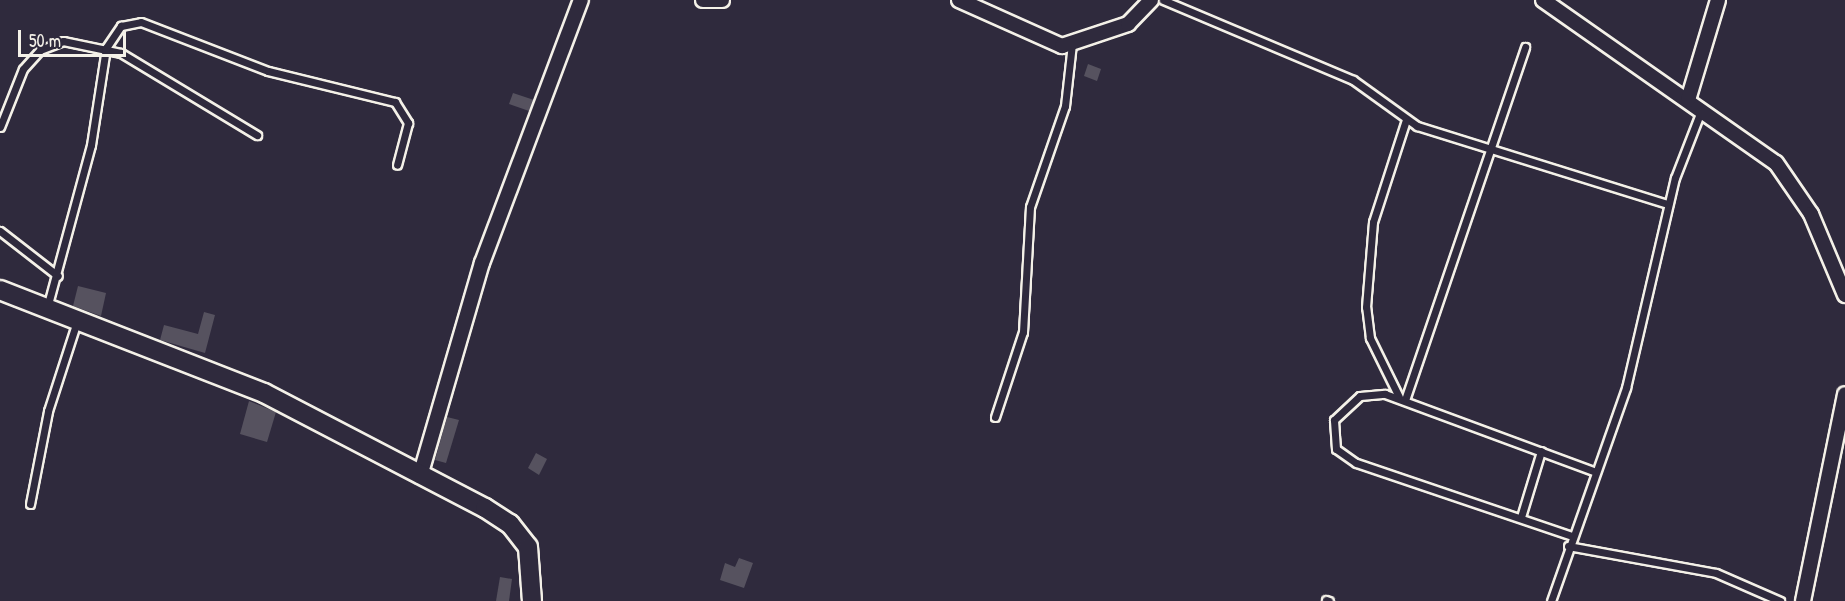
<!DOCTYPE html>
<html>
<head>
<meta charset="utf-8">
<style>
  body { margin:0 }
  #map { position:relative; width:1845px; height:601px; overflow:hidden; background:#2f2a3d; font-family:"Patrick Hand",sans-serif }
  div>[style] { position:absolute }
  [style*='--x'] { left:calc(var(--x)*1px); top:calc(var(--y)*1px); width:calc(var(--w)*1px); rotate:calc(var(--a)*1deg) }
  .building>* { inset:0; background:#56525f }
  .roads { filter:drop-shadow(2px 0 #f4f1e8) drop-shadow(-2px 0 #f4f1e8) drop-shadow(0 2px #f4f1e8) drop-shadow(0 -2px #f4f1e8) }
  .service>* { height:7px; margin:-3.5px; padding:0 3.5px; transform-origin:3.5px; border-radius:3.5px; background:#2f2a3d }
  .minor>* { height:14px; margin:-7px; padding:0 7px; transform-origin:7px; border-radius:7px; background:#2f2a3d }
  .tertiary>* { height:18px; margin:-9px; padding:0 9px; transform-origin:9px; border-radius:9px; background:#2f2a3d }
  span { translate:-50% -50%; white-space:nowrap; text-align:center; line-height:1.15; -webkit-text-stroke:4.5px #2f2a3d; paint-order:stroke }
  .scale { position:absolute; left:18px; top:30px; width:108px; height:27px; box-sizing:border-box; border:3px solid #f4f1e8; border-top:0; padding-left:8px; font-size:18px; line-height:21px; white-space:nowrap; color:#f4f1e8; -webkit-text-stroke:4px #2f2a3d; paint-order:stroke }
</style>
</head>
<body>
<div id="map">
  <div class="building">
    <div style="clip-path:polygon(1088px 64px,1101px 69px,1097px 81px,1084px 76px)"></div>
    <div style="clip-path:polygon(513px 93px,534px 100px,529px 111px,509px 104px)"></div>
    <div style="clip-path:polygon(78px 286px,106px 293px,101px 316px,73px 306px)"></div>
    <div style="clip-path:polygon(204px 312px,215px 315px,205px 353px,160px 340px,164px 325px,198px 334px)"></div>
    <div style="clip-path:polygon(249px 401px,276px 412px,267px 442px,240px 434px)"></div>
    <div style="clip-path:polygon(447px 417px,459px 420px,446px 463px,435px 460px)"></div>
    <div style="clip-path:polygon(536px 453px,547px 459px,539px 475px,528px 468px)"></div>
    <div style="clip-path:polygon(739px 558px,753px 563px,744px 588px,720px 580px,725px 563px,735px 567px)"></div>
    <div style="clip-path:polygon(500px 577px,512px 579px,509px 601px,496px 601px)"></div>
  </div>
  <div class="roads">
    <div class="service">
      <div style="--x:1163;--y:0;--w:206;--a:22.8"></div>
      <div style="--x:1353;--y:80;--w:79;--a:35.7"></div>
      <div style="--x:1417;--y:126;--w:263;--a:17.3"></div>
      <div style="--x:0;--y:127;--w:62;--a:-68.4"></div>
      <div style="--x:23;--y:69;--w:25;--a:-48"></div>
      <div style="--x:40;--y:50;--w:25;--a:-21"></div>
      <div style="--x:63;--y:41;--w:59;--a:11.7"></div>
      <div style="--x:121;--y:53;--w:159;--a:31.1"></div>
      <div style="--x:0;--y:231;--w:73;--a:37.8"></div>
      <div style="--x:47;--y:308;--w:169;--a:-74.9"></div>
      <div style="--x:91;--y:145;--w:98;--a:-81.2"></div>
      <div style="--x:106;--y:48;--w:27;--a:-56"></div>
      <div style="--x:121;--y:26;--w:20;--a:-11"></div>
      <div style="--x:141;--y:22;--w:136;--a:21.1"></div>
      <div style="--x:268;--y:71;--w:131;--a:13.7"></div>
      <div style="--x:395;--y:102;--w:25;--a:58"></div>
      <div style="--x:408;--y:123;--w:43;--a:104.7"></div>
      <div style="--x:1399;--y:397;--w:66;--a:-116.2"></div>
      <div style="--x:1370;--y:338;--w:31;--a:-97"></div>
      <div style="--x:1366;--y:307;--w:85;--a:-85.3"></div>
      <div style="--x:1373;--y:222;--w:107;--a:-72.1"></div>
      <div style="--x:1405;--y:400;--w:373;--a:-71.2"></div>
      <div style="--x:995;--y:417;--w:89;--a:-71.8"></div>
      <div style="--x:1023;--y:332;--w:125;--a:-86.8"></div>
      <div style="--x:1030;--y:207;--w:107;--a:-70.9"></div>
      <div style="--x:1065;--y:106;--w:62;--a:-83.6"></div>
      <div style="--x:30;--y:504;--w:95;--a:-79"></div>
      <div style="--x:48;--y:411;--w:95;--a:-72.1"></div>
      <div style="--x:1521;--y:517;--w:69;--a:-73.1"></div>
      <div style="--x:1572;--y:536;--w:228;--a:-161.3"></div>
      <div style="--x:1356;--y:463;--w:24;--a:-145"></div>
      <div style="--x:1336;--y:449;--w:29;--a:-94"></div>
      <div style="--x:1334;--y:420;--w:35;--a:-43"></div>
      <div style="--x:1360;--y:396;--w:25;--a:-5"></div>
      <div style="--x:1385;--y:394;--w:225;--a:20.3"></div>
      <div style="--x:1568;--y:546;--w:150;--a:10.3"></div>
      <div style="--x:1716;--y:573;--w:70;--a:23.6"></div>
      <div style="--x:1326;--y:600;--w:3;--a:18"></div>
      <div style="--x:1551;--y:601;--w:226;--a:-70.6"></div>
      <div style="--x:1626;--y:388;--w:216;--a:-76.9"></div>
      <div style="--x:1675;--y:178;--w:72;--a:-68.8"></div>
    </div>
    <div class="minor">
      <div style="--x:703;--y:0;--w:19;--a:0"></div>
      <div style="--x:959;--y:0;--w:113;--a:24.1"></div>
      <div style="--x:1062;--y:46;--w:70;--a:-18.4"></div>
      <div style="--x:1128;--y:24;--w:33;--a:-46"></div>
      <div style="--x:1543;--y:0;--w:284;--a:35"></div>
      <div style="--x:1776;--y:163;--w:62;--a:55.5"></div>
      <div style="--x:1811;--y:214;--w:88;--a:67.2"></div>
      <div style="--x:1688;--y:100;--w:104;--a:-73.3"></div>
      <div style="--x:420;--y:476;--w:222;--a:-73.8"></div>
      <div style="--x:482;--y:263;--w:281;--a:-69.4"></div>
      <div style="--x:1803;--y:601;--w:211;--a:-78.5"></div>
    </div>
    <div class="tertiary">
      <div style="--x:0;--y:290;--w:283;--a:21.3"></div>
      <div style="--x:264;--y:393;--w:249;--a:27.5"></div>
      <div style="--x:485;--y:508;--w:30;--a:33"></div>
      <div style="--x:510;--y:524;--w:29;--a:52"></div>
      <div style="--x:528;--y:547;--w:54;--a:85.8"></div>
    </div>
  </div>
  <div class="scale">50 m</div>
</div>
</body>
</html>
